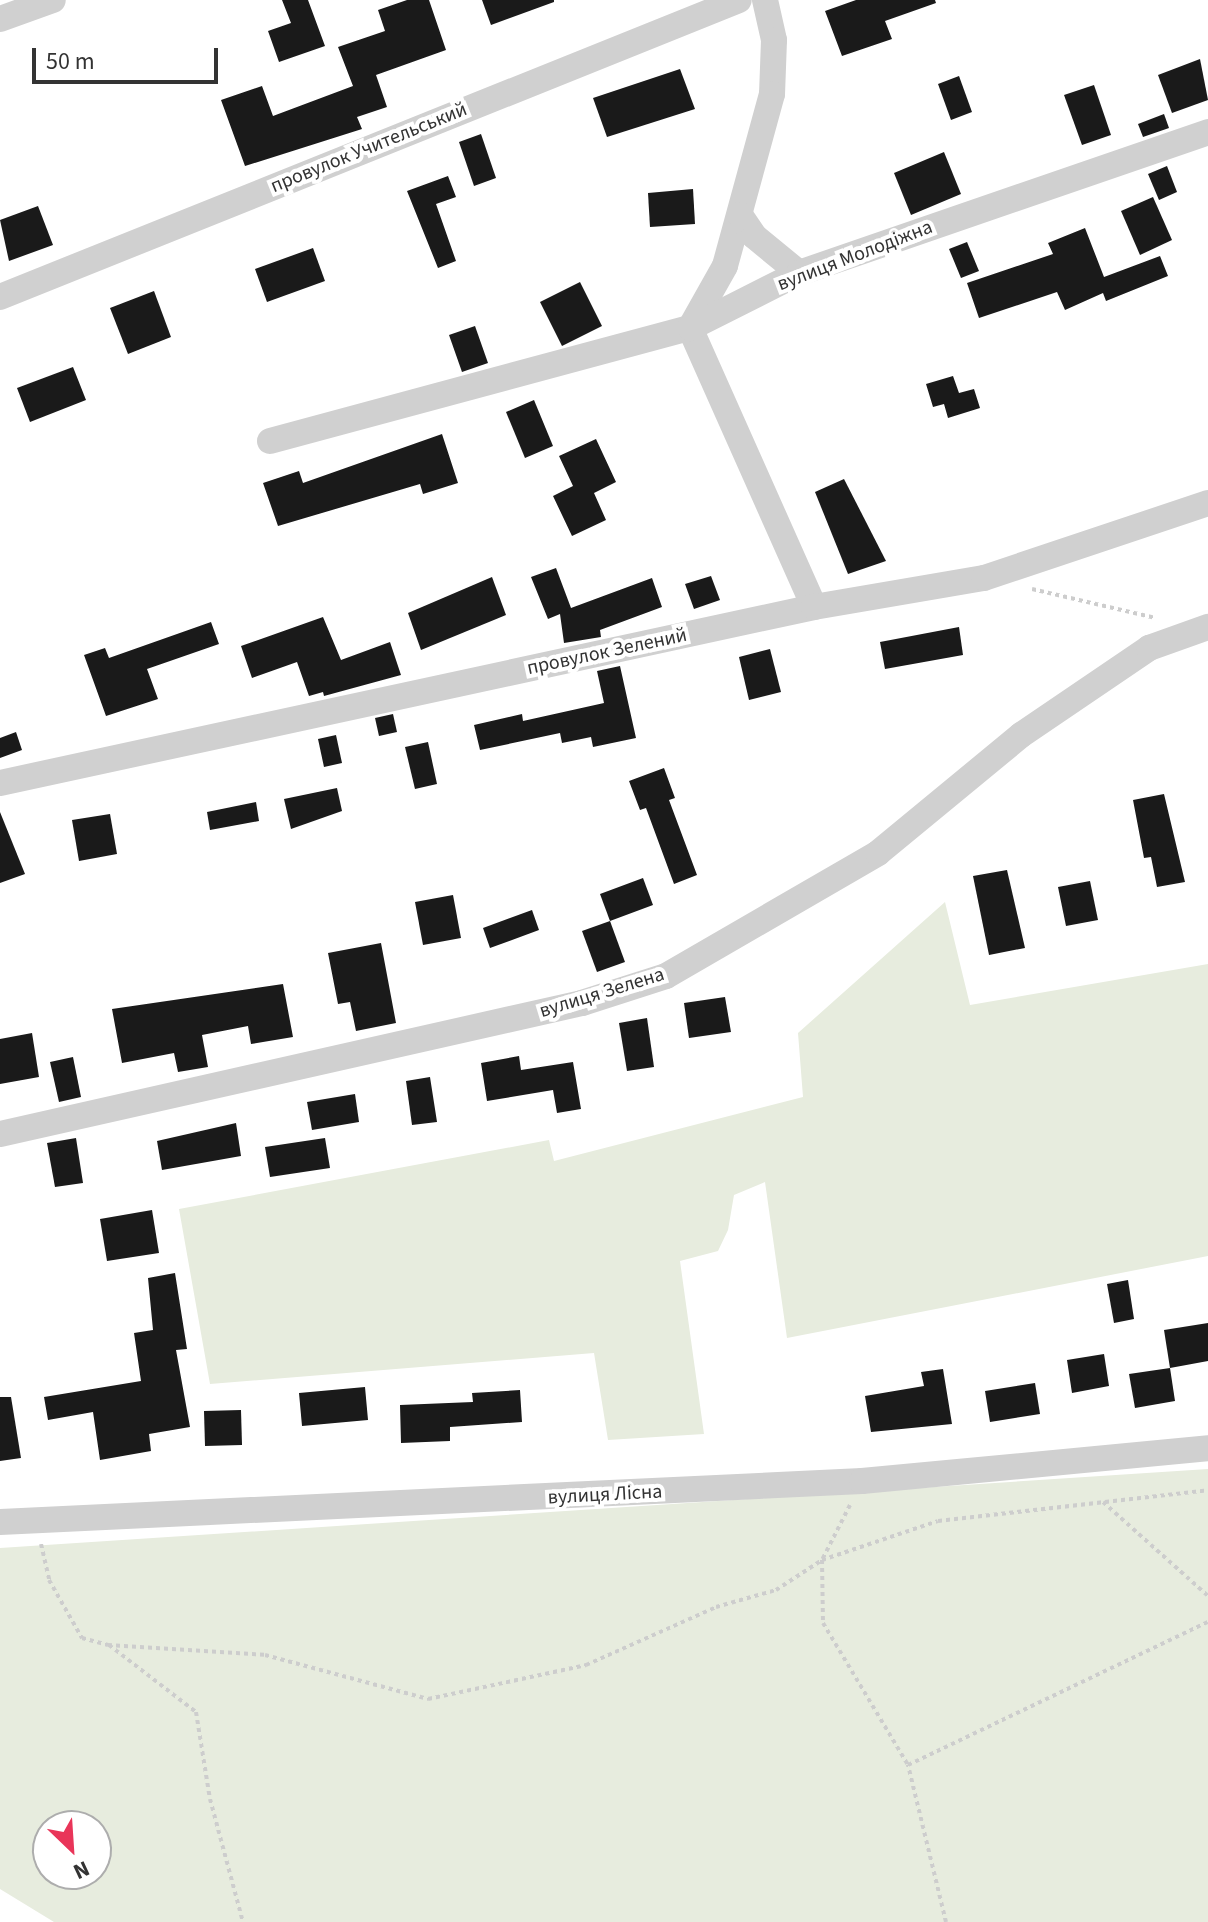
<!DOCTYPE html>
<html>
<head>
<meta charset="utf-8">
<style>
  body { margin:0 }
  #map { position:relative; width:1208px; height:1922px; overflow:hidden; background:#fff; font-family:"Source Sans 3",sans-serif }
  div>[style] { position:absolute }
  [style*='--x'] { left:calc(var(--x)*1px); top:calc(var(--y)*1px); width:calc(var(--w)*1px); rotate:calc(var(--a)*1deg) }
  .green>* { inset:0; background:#e7ecde }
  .building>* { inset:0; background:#1a1a1a }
  .path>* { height:4px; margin-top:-2px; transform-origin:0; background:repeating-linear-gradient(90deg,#cdcdcd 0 4px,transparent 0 8px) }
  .minor>* { height:26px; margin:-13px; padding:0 13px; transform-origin:13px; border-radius:13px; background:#d0d0d0 }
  span { translate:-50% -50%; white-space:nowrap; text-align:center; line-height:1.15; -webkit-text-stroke:8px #fff; paint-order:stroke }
  .street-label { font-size:20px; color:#333 }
  .north { position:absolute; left:32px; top:1810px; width:80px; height:80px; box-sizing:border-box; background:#fff; border:2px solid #adadad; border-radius:50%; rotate:155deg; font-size:22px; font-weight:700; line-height:32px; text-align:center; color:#333 }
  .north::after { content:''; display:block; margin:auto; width:28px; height:36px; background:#e93559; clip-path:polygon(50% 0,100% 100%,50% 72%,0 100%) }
  .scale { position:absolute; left:32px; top:48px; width:186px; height:36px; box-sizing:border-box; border:4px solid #333; border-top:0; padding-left:10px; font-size:24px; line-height:28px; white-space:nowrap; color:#333; -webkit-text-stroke:6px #fff; paint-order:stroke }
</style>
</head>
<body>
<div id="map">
  <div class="green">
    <div style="clip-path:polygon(945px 902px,970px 1005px,1208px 964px,1208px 1256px,787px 1338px,765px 1182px,734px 1195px,728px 1230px,718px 1251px,680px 1261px,704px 1434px,608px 1440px,594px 1353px,210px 1384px,179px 1209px,549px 1140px,554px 1161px,803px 1097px,798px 1033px)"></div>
    <div style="clip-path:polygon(evenodd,1208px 1469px,1208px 1922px,54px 1922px,0 1889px,0 1548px,1208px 1469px,48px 1826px,96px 1826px,96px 1874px,48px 1874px,48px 1826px)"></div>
  </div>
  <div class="building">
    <div style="clip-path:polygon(282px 0,308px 0,325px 46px,279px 62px,268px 31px,291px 23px)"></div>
    <div style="clip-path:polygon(407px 0,429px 0,446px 50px,376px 75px,387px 107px,357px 117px,362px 129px,245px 166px,221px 100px,262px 86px,273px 116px,353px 86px,338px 47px,385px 31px,378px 10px)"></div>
    <div style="clip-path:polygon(482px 0,554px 0,554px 2px,491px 25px)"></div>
    <div style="clip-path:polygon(856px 0,935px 0,936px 3px,885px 21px,892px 39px,842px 56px,825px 11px)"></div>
    <div style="clip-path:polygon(1200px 59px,1208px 100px,1172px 113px,1158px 75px)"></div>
    <div style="clip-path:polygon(680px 69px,695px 109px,607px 137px,593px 98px)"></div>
    <div style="clip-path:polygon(959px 76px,972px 112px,951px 120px,938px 84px)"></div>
    <div style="clip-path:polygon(1094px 85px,1111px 135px,1082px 145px,1064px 95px)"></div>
    <div style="clip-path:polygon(1164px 114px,1169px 128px,1143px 137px,1138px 124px)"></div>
    <div style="clip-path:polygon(481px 134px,496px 178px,474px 186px,459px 142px)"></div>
    <div style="clip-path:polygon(944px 152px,961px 194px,911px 215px,894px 173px)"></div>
    <div style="clip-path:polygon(1167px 166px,1177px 192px,1159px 200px,1148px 174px)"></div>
    <div style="clip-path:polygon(448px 176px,456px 197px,436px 204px,456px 261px,438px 268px,407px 191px)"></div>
    <div style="clip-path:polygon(693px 189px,695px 224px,650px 227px,648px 193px)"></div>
    <div style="clip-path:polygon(1153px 197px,1172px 240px,1140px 255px,1121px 211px)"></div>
    <div style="clip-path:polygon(38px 206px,53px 245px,9px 261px,0 220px)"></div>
    <div style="clip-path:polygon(1085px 228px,1104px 277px,1160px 256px,1168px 276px,1106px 301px,1103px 293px,1065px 310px,1057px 292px,979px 318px,967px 283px,1053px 254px,1048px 243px)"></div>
    <div style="clip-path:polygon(967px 242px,979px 271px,961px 278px,949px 249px)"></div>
    <div style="clip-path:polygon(313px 248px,325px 281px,267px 302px,255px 269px)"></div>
    <div style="clip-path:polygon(580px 282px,602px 326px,562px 346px,540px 302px)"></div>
    <div style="clip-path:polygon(154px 291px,171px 337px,128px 354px,110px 308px)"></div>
    <div style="clip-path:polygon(475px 326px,488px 363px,462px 372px,449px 335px)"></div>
    <div style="clip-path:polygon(73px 367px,86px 400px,30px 422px,17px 388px)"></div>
    <div style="clip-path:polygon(953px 376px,959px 393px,974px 389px,980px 408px,948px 418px,944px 404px,933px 407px,926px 384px)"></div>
    <div style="clip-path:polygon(534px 400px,553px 446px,525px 458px,506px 412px)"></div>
    <div style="clip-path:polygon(442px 434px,458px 483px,423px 494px,420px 484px,278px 526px,263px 483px,299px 471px,303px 483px)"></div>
    <div style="clip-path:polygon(596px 439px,616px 482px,594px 493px,606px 520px,572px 536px,553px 496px,573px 486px,559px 456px)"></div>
    <div style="clip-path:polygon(844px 479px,886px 561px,848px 574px,815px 492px)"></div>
    <div style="clip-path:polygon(556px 568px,571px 608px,652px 578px,662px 607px,600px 630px,601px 637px,564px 643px,560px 614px,548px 619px,531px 577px)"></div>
    <div style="clip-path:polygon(711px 576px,720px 600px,694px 609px,685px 584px)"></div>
    <div style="clip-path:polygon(492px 577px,506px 615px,421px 650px,408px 613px)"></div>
    <div style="clip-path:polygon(323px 617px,341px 660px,390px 642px,401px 675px,324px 696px,323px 692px,309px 696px,297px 662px,252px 678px,241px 646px)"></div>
    <div style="clip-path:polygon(211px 622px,219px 644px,147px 669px,158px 699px,106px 716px,84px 655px,105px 648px,109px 658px)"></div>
    <div style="clip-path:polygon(959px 627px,963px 655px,885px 669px,880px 642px)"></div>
    <div style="clip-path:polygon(770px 649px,781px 692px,749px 700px,739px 657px)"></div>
    <div style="clip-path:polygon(620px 666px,636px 738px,593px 747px,591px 737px,562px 743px,560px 733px,480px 750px,474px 725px,522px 714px,523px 721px,604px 703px,597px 671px)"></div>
    <div style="clip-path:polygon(393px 714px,397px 732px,379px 736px,375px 718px)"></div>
    <div style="clip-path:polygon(16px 732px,22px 750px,0 758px,0 738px)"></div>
    <div style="clip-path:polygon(336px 735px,342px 763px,324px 767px,318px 739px)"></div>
    <div style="clip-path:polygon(428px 742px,437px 784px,415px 789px,405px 747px)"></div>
    <div style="clip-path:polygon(664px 768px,675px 798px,669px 800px,697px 875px,674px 884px,646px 808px,640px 810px,629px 781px)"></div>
    <div style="clip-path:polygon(337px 788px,342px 811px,291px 829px,284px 799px)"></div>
    <div style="clip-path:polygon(1164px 794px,1185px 882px,1157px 887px,1151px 857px,1144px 858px,1133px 800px)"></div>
    <div style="clip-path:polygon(256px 802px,259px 821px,210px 830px,207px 812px)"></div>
    <div style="clip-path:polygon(0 812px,25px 874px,0 883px)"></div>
    <div style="clip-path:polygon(110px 814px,117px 854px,79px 861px,72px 820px)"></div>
    <div style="clip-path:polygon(1007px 870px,1025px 948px,989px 955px,973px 876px)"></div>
    <div style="clip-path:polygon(643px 878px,653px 905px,610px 921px,600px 894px)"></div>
    <div style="clip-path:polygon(1090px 881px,1098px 920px,1066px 926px,1058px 887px)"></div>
    <div style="clip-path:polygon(453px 895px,461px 938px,423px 945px,415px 902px)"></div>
    <div style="clip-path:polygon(532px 910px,539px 930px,490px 948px,483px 928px)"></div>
    <div style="clip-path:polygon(610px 921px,625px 962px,597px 972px,582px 931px)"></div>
    <div style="clip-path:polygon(381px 943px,396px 1023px,356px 1031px,350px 1002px,338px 1004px,328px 953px)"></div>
    <div style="clip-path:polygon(283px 984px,293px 1037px,251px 1044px,248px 1026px,202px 1035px,208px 1067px,178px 1072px,174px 1053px,122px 1063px,112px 1009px)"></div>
    <div style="clip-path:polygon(725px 997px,731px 1032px,689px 1038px,684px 1003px)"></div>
    <div style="clip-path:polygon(647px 1018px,654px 1067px,627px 1071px,619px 1023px)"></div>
    <div style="clip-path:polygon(32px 1033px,39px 1077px,0 1084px,0 1039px)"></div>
    <div style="clip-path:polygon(519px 1056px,521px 1070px,573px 1062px,581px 1109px,557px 1113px,553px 1090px,487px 1101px,481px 1063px)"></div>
    <div style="clip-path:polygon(73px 1057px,81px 1097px,59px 1102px,50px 1062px)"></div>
    <div style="clip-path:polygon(430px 1077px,437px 1122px,412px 1125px,406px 1081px)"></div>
    <div style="clip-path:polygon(355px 1094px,359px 1122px,312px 1130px,307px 1102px)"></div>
    <div style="clip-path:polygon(236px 1123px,241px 1156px,162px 1170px,157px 1141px)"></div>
    <div style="clip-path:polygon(76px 1138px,83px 1183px,55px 1187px,47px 1143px)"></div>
    <div style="clip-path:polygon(325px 1138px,330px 1168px,270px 1177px,265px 1147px)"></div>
    <div style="clip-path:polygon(152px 1210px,159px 1253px,107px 1261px,100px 1219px)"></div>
    <div style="clip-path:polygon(175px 1273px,187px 1349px,176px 1350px,190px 1427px,149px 1434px,151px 1451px,100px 1460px,93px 1412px,48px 1420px,44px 1397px,141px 1381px,134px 1333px,153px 1330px,148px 1278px)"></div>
    <div style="clip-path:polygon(1128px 1280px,1134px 1319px,1114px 1323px,1107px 1284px)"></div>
    <div style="clip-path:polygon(1208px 1323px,1208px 1361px,1170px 1368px,1164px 1330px)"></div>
    <div style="clip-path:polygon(1104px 1354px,1109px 1386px,1072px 1393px,1067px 1360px)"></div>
    <div style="clip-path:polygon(1170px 1368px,1175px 1401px,1135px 1408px,1129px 1374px)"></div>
    <div style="clip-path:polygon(943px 1369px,952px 1424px,871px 1432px,865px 1396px,924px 1386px,921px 1372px)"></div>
    <div style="clip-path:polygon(1035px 1383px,1040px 1414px,990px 1422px,985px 1391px)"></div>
    <div style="clip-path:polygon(365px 1387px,368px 1420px,302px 1426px,299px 1393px)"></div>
    <div style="clip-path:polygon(520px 1390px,522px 1422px,450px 1427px,450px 1441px,401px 1443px,400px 1405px,473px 1402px,472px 1393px)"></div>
    <div style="clip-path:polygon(0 1397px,11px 1397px,21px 1458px,0 1461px)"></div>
    <div style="clip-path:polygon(241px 1410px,242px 1445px,205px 1446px,204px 1411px)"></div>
  </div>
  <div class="path">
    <div style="--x:1032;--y:589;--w:127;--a:13.2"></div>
    <div style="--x:1103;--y:1502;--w:141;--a:41.8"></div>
    <div style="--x:850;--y:1505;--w:62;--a:117"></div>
    <div style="--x:822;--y:1560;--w:63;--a:89.1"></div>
    <div style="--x:823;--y:1623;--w:165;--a:59.1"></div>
    <div style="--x:41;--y:1544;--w:37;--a:77"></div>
    <div style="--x:49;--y:1580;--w:67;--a:60.4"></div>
    <div style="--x:82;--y:1638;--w:27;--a:15"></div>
    <div style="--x:108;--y:1645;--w:157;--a:3.6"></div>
    <div style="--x:265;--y:1655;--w:169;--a:15.1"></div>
    <div style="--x:428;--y:1699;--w:162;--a:-12.1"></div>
    <div style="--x:586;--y:1665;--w:142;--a:-24"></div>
    <div style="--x:716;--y:1607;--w:62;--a:-15.8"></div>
    <div style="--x:776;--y:1590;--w:55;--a:-33.1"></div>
    <div style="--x:822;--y:1560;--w:122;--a:-18.6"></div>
    <div style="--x:938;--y:1521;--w:272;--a:-6.5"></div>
    <div style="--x:109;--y:1645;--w:110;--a:37.6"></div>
    <div style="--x:196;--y:1712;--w:88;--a:80.9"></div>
    <div style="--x:210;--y:1799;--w:127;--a:75"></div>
    <div style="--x:946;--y:1922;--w:162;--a:-103.6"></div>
    <div style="--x:908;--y:1765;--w:332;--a:-25.5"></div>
  </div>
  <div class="minor">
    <div style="--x:765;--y:0;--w:41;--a:77.3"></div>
    <div style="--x:774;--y:40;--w:54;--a:92.1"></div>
    <div style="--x:772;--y:94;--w:178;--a:105.3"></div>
    <div style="--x:725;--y:266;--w:71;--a:119.4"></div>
    <div style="--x:690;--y:328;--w:305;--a:66"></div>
    <div style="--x:0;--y:19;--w:56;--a:-19.7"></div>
    <div style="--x:740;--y:215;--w:25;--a:56"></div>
    <div style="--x:754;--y:236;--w:58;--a:39.4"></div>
    <div style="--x:0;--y:297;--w:796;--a:-21.89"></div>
    <div style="--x:270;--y:441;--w:435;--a:-15.1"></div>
    <div style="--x:690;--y:328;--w:122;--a:-26.8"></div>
    <div style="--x:799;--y:273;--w:433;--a:-19"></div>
    <div style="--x:0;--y:783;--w:833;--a:-12.2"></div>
    <div style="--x:814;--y:607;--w:172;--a:-9.7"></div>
    <div style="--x:984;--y:578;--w:236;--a:-18.5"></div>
    <div style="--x:0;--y:1134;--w:597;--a:-12.69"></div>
    <div style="--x:582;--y:1003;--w:88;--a:-17.8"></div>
    <div style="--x:666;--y:976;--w:245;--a:-30.1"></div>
    <div style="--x:878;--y:853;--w:185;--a:-39.5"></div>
    <div style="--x:1021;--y:735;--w:155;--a:-34.2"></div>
    <div style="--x:1149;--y:648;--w:63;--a:-19.6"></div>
    <div style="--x:0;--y:1522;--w:863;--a:-2.72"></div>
    <div style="--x:862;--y:1481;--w:348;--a:-5.4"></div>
  </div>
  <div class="street-label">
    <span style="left:369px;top:148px;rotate:-22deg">провулок Учительський</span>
    <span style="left:855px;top:256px;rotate:-21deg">вулиця Молодіжна</span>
    <span style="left:607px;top:652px;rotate:-12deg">провулок Зелений</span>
    <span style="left:602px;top:993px;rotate:-17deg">вулиця Зелена</span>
    <span style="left:605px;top:1495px;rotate:-3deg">вулиця Лісна</span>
  </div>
  <div class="north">N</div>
  <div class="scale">50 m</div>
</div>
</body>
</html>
